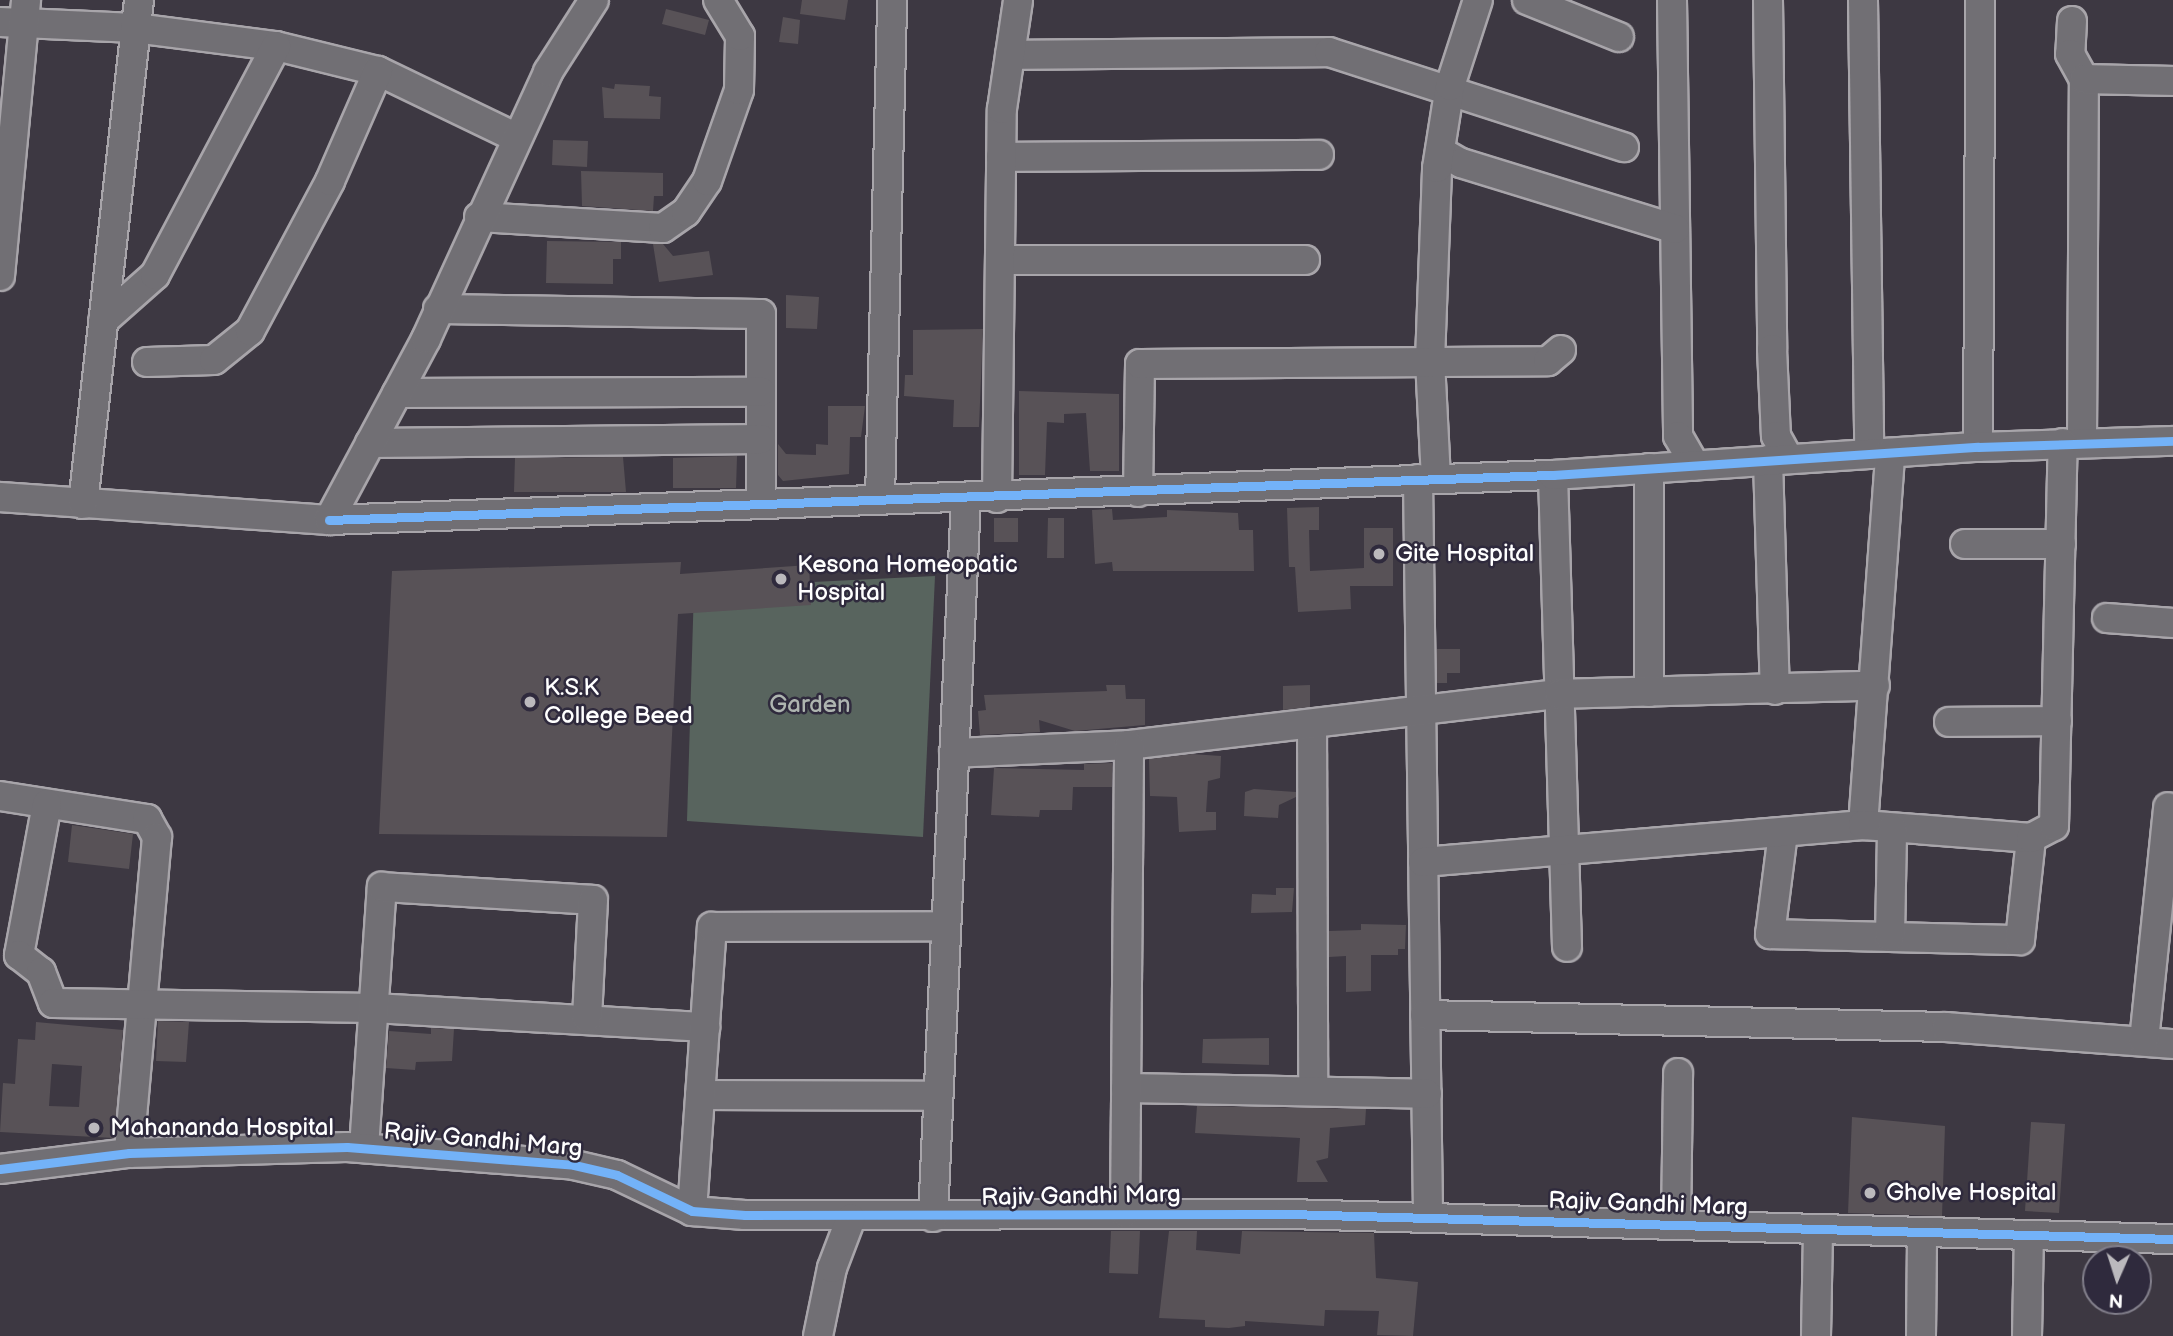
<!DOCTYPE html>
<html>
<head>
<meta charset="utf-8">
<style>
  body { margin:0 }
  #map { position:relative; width:2173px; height:1336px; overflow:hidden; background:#3d3842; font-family:"Balsamiq Sans",sans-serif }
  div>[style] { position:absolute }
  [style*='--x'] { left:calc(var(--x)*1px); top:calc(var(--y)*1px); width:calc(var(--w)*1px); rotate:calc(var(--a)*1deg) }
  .green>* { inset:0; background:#58645e }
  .building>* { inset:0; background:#585257 }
  .roads { filter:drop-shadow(2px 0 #a8a5aa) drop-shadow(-2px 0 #a8a5aa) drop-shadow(0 2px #a8a5aa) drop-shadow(0 -2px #a8a5aa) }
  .minor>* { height:28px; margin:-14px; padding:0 14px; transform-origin:14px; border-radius:14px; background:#716f74 }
  .cycleway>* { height:9px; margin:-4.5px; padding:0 4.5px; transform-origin:4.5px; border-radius:4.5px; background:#73b2f8 }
  .dots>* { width:19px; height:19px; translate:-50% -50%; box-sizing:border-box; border:4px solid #2f2a3d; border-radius:50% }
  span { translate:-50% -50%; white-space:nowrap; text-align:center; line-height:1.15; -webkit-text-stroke:5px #2f2a3d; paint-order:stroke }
  .poi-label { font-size:24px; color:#fff }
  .left { translate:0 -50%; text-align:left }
  .park-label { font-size:24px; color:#aeb5b0 }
  .street-label { font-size:24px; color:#fff }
  .north { position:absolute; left:2082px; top:1245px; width:70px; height:70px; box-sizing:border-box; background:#2f2a3d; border:2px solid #827f8b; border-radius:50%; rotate:183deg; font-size:19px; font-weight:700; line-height:28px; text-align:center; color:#fff }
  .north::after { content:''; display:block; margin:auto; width:24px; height:32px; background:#bbb9bd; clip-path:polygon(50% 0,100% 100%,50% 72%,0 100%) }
</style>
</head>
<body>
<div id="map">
  <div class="green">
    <div style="clip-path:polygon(935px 576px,923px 837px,687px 821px,694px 588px)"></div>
  </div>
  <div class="building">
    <div style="clip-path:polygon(802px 0,848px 0,845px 20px,800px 14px)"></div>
    <div style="clip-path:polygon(666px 9px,709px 20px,705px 35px,662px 24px)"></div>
    <div style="clip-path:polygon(783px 17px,800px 20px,798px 44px,779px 42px)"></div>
    <div style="clip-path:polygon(615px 84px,650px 86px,649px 96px,661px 97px,660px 119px,604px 118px,602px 87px,614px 89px)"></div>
    <div style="clip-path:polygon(553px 140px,588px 141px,587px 167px,552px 165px)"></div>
    <div style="clip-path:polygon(581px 171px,663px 173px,663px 196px,654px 196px,653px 211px,582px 206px)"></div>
    <div style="clip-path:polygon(547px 241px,621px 242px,621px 259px,613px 259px,613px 284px,546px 283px)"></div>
    <div style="clip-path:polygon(653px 244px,663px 244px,673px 256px,709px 251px,713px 275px,659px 282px)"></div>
    <div style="clip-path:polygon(786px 295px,819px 297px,817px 329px,786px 328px)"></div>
    <div style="clip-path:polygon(983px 329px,979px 427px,953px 427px,954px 400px,904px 396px,905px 375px,913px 375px,913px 330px)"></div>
    <div style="clip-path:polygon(1019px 391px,1119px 394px,1119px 471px,1090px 471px,1086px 413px,1064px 414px,1064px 423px,1047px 422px,1045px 475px,1019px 475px)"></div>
    <div style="clip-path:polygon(828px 406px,865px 406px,861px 437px,850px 437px,849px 474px,783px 481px,778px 475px,778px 444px,786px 454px,816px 455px,816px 444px,828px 445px)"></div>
    <div style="clip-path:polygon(737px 456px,736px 488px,673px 488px,673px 458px)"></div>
    <div style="clip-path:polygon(623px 457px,626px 492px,514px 492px,515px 458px)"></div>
    <div style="clip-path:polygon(1319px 507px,1319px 530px,1309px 530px,1310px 571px,1364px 568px,1364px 528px,1393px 528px,1393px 586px,1350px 586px,1351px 609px,1298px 612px,1295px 567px,1289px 567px,1287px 508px)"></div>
    <div style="clip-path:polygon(1112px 509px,1113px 520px,1167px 517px,1167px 510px,1238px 513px,1239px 530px,1253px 530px,1254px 571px,1113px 571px,1112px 562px,1095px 564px,1092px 510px)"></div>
    <div style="clip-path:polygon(994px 518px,1018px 518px,1018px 542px,994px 542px)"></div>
    <div style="clip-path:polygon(1048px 518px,1064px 518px,1064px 558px,1047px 558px)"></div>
    <div style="clip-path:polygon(681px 562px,680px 574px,809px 565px,811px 605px,678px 614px,667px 837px,379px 834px,392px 571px)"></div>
    <div style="clip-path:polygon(1437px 649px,1460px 649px,1460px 673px,1447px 673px,1447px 683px,1437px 683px)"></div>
    <div style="clip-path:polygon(1106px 685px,1125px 685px,1126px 699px,1145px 699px,1145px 725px,1075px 731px,1039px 720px,1040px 732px,980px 735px,978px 711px,986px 710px,984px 695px,1107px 691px)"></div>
    <div style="clip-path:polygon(1310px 685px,1310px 707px,1283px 710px,1283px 686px)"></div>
    <div style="clip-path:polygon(1192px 754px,1221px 756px,1220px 778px,1208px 781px,1206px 812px,1216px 812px,1216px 830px,1179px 832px,1177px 797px,1150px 796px,1149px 759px)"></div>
    <div style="clip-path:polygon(1112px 763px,1112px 787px,1073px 787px,1072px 810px,1040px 810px,1039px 817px,991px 815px,994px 768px,1084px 770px,1084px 764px)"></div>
    <div style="clip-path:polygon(1254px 789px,1296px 792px,1296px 797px,1279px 805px,1278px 818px,1244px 816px,1245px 792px)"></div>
    <div style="clip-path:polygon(72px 825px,133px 834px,129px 869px,68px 862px)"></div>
    <div style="clip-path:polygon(1276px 888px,1294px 888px,1292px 912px,1251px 913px,1252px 894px,1276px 895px)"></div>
    <div style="clip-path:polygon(1361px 924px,1406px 925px,1405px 949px,1398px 949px,1398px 955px,1371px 955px,1371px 991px,1346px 992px,1346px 956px,1329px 957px,1329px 931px,1361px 930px)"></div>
    <div style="clip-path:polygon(158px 1021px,189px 1022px,186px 1062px,156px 1061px)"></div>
    <div style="clip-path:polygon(evenodd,36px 1022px,123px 1030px,114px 1138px,0 1132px,3px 1083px,15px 1084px,18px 1039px,35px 1040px,36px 1022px,52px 1064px,82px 1066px,79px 1107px,49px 1106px,52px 1064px)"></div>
    <div style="clip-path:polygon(431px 1028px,454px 1029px,452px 1061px,416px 1062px,415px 1070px,386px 1068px,389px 1031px,431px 1034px)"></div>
    <div style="clip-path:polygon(1269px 1038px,1269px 1065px,1202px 1063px,1203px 1039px)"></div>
    <div style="clip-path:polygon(1197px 1106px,1366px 1109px,1365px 1125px,1330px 1128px,1328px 1158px,1316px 1161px,1328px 1182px,1297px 1182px,1300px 1138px,1195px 1133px)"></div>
    <div style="clip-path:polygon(1852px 1117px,1945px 1126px,1942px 1216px,1848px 1213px)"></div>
    <div style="clip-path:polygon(2031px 1122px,2065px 1124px,2059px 1213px,2025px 1211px)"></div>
    <div style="clip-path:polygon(1111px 1231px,1140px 1231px,1138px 1274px,1109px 1273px)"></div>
    <div style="clip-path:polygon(1169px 1231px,1197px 1231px,1196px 1250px,1240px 1254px,1242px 1231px,1374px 1233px,1376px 1278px,1418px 1282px,1413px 1336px,1377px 1335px,1379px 1311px,1325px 1310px,1324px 1326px,1245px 1321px,1245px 1326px,1229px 1328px,1205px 1327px,1205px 1320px,1159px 1318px)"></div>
  </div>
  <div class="roads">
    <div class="minor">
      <div style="--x:1527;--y:0;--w:99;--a:21.9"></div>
      <div style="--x:1672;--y:0;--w:436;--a:89.2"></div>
      <div style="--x:1678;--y:436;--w:34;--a:60"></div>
      <div style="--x:1768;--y:0;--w:349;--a:89.3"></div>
      <div style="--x:1772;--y:349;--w:87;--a:87.4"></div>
      <div style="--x:1776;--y:436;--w:26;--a:61"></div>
      <div style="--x:1863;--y:0;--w:454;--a:89.2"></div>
      <div style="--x:2072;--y:21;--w:33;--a:93"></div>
      <div style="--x:2070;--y:54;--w:29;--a:61"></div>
      <div style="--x:0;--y:22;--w:135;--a:2.5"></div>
      <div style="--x:135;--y:28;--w:142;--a:7.3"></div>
      <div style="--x:276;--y:46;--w:105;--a:13.8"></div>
      <div style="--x:378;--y:71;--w:154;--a:25.7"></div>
      <div style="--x:1010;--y:55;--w:319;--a:-0.5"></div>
      <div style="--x:1329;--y:52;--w:310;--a:17.9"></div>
      <div style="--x:1440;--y:151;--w:24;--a:30"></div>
      <div style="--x:1461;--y:163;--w:224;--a:17.1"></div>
      <div style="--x:1001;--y:157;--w:318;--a:-0.4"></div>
      <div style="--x:479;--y:217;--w:184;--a:3.4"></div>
      <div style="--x:663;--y:228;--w:28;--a:-35"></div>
      <div style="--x:686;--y:212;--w:37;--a:-56"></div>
      <div style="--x:707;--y:181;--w:96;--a:-70.6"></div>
      <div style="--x:739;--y:90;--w:54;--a:-88.9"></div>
      <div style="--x:740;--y:36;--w:42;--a:-121.4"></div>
      <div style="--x:1001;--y:260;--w:304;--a:0"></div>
      <div style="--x:0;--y:276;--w:277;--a:-84.6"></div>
      <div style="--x:438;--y:309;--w:323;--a:0.9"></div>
      <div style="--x:761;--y:314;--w:187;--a:90"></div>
      <div style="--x:103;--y:321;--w:69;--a:-41.5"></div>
      <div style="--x:155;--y:275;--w:259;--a:-62.1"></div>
      <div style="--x:147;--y:362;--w:67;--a:-1.7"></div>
      <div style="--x:214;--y:360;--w:46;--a:-38.9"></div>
      <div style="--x:250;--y:331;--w:170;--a:-61.9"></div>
      <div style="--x:330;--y:181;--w:120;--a:-66.4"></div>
      <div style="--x:397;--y:393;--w:364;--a:-0.2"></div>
      <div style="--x:2082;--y:442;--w:363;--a:-89.7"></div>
      <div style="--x:2084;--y:79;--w:89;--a:1.3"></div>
      <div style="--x:370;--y:443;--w:391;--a:-0.6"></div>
      <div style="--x:1978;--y:447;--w:447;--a:-89.7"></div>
      <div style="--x:1768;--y:460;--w:230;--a:88.3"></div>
      <div style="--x:1553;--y:475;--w:472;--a:88.3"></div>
      <div style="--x:1418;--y:479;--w:737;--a:89.22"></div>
      <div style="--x:1436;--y:479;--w:118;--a:-92.9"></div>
      <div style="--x:1430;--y:361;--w:193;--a:-87.9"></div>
      <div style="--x:1437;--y:168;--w:83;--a:-81"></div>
      <div style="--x:1450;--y:86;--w:90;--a:-72"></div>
      <div style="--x:1138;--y:492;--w:128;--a:-89.1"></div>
      <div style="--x:1140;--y:364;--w:408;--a:-0.4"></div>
      <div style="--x:1548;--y:361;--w:17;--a:-40"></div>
      <div style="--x:0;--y:497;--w:330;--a:4"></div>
      <div style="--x:329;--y:520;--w:205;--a:-61.8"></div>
      <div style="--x:426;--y:339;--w:294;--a:-65.4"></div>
      <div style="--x:548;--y:72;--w:85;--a:-57.4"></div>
      <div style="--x:997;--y:498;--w:389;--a:-89.3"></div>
      <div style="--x:1002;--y:109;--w:110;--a:-81.6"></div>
      <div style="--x:880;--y:499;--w:499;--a:-88.6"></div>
      <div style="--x:83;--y:504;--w:507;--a:-83.66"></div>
      <div style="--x:329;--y:520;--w:1225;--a:-2.11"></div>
      <div style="--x:1553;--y:475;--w:426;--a:-3.8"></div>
      <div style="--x:1978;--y:447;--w:195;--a:-1.8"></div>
      <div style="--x:1965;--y:544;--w:96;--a:0"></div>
      <div style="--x:2107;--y:618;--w:66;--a:4.3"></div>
      <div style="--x:1649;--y:692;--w:224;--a:-90"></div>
      <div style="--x:1949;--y:722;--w:108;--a:-0.5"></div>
      <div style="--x:1312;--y:725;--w:366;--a:89.8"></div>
      <div style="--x:954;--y:753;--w:175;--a:-2.6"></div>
      <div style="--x:1129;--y:745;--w:433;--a:-6.8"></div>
      <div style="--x:1559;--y:694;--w:316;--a:-1.5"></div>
      <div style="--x:0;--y:796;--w:149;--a:8.9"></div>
      <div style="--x:147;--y:819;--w:21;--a:61"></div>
      <div style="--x:157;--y:837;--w:317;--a:95.1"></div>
      <div style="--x:47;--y:804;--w:154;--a:100.5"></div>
      <div style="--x:19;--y:955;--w:28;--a:38"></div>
      <div style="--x:41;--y:972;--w:33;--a:69"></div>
      <div style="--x:53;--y:1003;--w:321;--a:0.9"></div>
      <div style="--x:374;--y:1008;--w:332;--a:3.3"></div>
      <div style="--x:1863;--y:825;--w:373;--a:-85.8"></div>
      <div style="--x:1783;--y:833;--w:102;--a:97.3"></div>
      <div style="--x:1770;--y:934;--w:250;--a:1.4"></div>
      <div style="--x:2020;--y:940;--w:103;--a:-83.8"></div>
      <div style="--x:1423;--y:862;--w:442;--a:-4.8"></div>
      <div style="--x:1863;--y:825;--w:169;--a:4.4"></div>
      <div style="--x:2031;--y:838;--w:26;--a:-28"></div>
      <div style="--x:2054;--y:826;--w:383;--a:-88.7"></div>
      <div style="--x:1890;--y:937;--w:109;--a:-88.9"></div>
      <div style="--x:1425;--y:1015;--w:521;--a:1.32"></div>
      <div style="--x:1946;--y:1027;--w:228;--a:4.3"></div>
      <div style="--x:2144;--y:1041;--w:235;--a:-84.1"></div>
      <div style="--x:1126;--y:1088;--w:301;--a:1.1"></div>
      <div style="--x:700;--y:1095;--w:238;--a:0.2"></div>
      <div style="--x:364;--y:1148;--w:262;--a:-86.1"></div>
      <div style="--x:382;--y:887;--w:211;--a:3.5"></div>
      <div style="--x:593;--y:900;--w:118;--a:92.9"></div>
      <div style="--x:0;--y:1169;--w:130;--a:-7.1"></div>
      <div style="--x:129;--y:1153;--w:218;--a:-1.6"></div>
      <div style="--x:347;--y:1147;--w:228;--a:4.5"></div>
      <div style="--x:574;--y:1165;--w:44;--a:13.1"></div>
      <div style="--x:617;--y:1175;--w:83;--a:25.6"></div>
      <div style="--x:692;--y:1211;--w:53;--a:4.3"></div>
      <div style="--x:745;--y:1215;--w:543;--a:-0.11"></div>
      <div style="--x:1288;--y:1214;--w:885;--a:1.62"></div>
      <div style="--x:692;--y:1211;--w:285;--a:-86"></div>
      <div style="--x:712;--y:927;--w:234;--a:-0.2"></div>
      <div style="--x:1125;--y:1213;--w:468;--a:-89.5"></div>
      <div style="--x:933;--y:1217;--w:720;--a:-87.37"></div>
      <div style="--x:1676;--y:1224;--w:151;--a:-89.2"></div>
      <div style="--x:818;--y:1336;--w:69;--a:-78.4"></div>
      <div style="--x:832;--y:1268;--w:53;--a:-69.2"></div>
      <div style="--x:1816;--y:1336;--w:106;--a:-88.9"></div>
      <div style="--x:1921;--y:1336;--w:103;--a:-89.4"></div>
      <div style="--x:2027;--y:1336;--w:100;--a:-88.9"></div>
    </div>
  </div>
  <div class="cycleway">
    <div style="--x:329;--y:520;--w:1225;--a:-2.11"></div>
    <div style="--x:1553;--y:475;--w:426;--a:-3.8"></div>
    <div style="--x:1978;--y:447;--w:195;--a:-1.8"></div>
    <div style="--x:0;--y:1169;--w:130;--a:-7.1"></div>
    <div style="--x:129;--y:1153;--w:218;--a:-1.6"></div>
    <div style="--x:347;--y:1147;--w:228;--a:4.5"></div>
    <div style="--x:574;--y:1165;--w:44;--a:13.1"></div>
    <div style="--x:617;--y:1175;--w:83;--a:25.6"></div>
    <div style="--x:692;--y:1211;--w:53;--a:4.3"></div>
    <div style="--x:745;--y:1215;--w:543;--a:-0.11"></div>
    <div style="--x:1288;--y:1214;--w:885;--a:1.62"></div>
  </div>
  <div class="dots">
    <div style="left:1379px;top:554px;background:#bbb9bd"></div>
    <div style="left:781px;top:579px;background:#bbb9bd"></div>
    <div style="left:530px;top:702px;background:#bbb9bd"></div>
    <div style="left:94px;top:1128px;background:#bbb9bd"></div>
    <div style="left:1870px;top:1193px;background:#bbb9bd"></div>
  </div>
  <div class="poi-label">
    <span class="left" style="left:1395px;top:554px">Gite Hospital</span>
    <span class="left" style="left:797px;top:579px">Kesona Homeopatic<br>Hospital</span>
    <span class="left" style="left:544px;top:702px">K.S.K<br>College Beed</span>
    <span class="left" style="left:110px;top:1128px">Mahananda Hospital</span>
    <span class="left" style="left:1886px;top:1193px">Gholve Hospital</span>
  </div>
  <div class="park-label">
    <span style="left:810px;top:705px">Garden</span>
  </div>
  <div class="street-label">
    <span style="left:483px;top:1140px;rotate:5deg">Rajiv Gandhi Marg</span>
    <span style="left:1081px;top:1196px;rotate:-1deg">Rajiv Gandhi Marg</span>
    <span style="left:1648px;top:1204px;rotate:2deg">Rajiv Gandhi Marg</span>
  </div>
  <div class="north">N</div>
</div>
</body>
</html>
